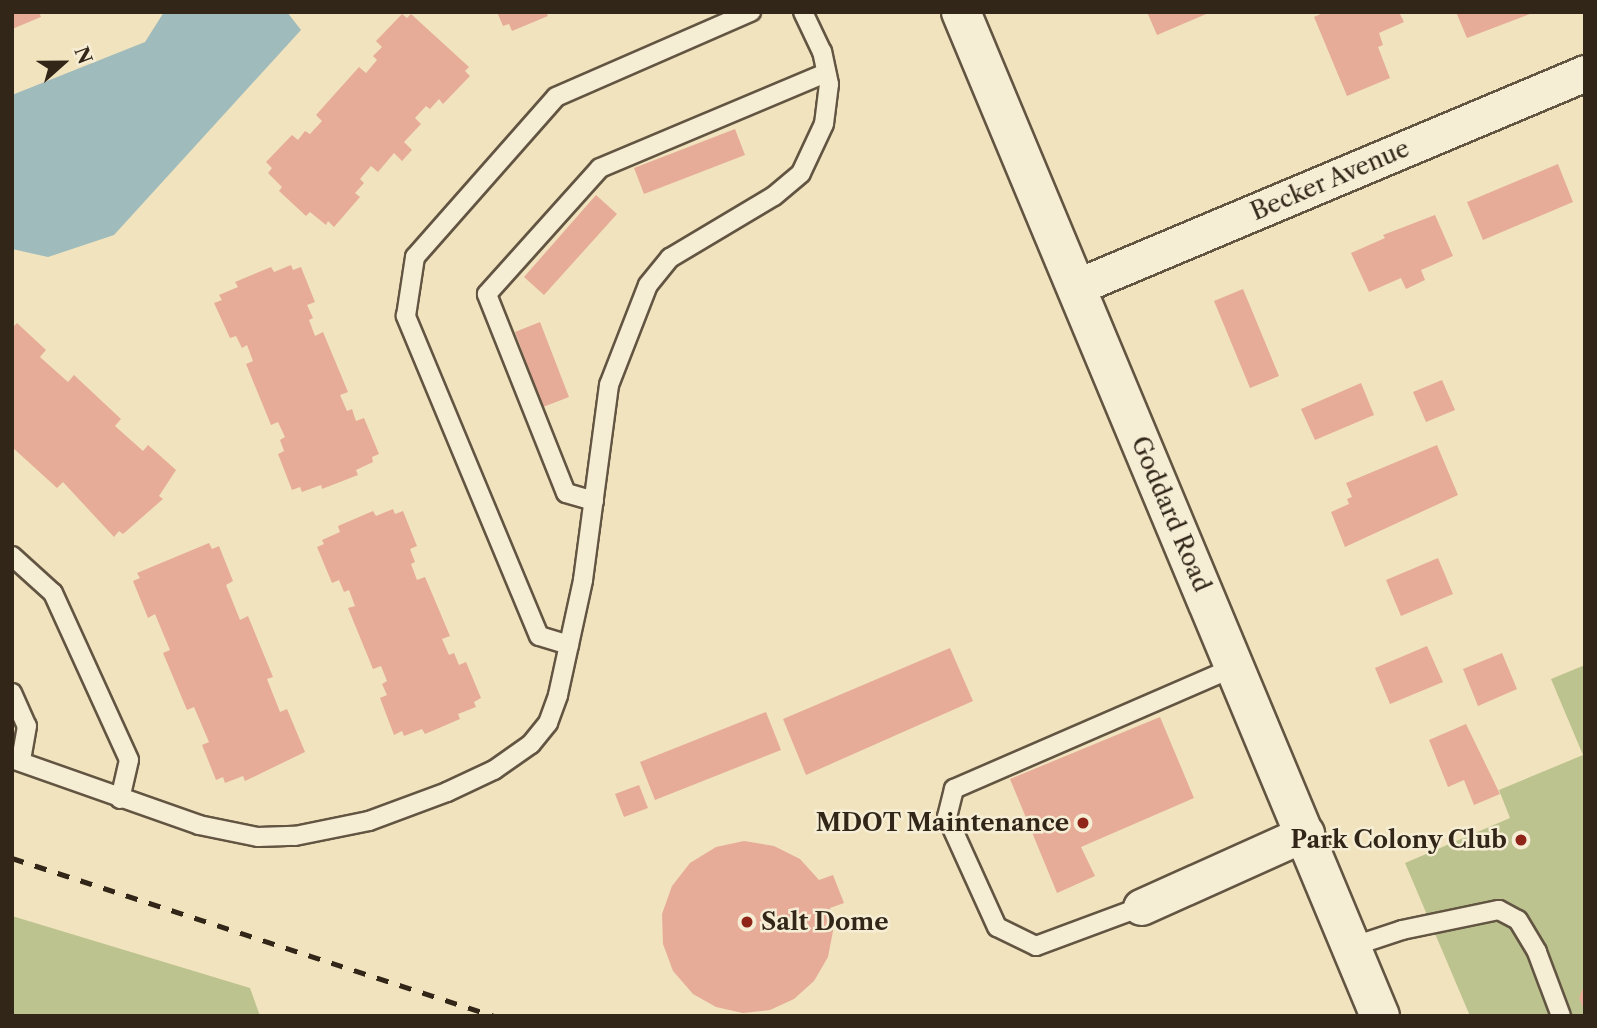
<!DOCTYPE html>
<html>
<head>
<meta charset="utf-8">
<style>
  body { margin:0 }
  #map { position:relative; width:1597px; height:1028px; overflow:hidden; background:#f1e3be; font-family:"Libre Caslon Text",serif }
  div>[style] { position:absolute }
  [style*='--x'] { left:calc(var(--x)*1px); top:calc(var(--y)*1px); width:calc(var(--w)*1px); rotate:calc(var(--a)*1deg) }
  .green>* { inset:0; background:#bdc38f }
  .water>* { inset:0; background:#9fbbbc }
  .building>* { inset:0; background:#e6ac98 }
  .roads { filter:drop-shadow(2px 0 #625542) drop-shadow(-2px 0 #625542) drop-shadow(0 2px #625542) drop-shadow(0 -2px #625542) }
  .lane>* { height:18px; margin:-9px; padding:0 9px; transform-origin:9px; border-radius:9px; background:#f6edd5 }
  .street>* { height:35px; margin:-17.5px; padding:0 17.5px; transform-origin:17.5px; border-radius:17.5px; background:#f6edd5 }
  .secondary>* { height:38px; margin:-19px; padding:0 19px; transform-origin:19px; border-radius:19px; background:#f6edd5 }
  .rail>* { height:5px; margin-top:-2.5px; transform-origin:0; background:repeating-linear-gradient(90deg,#322618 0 12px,transparent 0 24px) }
  .dots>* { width:19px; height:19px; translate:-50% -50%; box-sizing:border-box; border:4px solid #f6edd5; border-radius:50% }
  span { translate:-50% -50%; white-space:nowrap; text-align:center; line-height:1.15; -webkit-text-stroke:5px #f6edd5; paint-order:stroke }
  .street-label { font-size:24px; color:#322618 }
  .poi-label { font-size:24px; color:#322618; font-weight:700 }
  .right { translate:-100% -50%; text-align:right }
  .left { translate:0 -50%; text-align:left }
  .frame { position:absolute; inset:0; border:14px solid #322618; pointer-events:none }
  .north { position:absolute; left:28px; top:28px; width:70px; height:70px; -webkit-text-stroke:5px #f6edd5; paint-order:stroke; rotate:69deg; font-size:19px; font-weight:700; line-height:28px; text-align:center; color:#322618 }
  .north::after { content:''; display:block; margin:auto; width:24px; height:32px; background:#322618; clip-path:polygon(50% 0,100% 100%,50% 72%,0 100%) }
</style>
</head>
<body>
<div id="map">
  <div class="green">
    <div style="clip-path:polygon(1585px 665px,1585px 1016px,1470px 1016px,1405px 863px,1510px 818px,1499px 790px,1583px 755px,1551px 679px)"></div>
    <div style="clip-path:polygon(12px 916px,250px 988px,260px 1016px,12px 1016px)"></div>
  </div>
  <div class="water">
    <div style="clip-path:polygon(164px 12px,287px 12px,301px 30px,114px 235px,48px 257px,12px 249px,12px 95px,145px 42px)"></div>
  </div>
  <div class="building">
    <div style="clip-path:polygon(12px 12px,39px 12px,41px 17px,12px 29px)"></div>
    <div style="clip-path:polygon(497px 12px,546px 12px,548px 16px,512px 31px,509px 24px,503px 26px)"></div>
    <div style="clip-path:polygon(1147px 12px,1211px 12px,1157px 35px)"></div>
    <div style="clip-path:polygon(1325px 12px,1399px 12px,1404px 22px,1379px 33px,1383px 45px,1378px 47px,1390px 78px,1347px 96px,1314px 17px)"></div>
    <div style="clip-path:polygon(1456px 12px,1535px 12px,1467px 38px)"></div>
    <div style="clip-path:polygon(402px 14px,407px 18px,411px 14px,469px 67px,465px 71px,470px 76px,443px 104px,439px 99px,430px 109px,426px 106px,415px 118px,421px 124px,404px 142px,412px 150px,402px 161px,394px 153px,378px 172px,371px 166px,360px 179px,364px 183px,355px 193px,360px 197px,334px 227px,328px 221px,326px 225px,310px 212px,306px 216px,279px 191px,282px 187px,268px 173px,272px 168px,266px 162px,292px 135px,298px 140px,305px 131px,310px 134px,322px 121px,316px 115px,359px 67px,366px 73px,377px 60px,373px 56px,382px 47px,376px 41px)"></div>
    <div style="clip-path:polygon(735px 129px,745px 155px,644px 194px,634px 168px)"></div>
    <div style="clip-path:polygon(1558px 164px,1573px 202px,1483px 240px,1467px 202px)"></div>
    <div style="clip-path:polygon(596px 195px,617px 214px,544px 295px,524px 277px)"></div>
    <div style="clip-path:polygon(1435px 215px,1453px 256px,1421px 270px,1425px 280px,1406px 289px,1401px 278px,1369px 292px,1351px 253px,1385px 238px,1383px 235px)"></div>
    <div style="clip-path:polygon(291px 265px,293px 270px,301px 267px,315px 302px,307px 305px,313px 318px,309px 320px,315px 336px,323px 332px,348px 392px,340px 395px,347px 411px,352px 409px,356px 421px,364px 418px,379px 454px,372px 457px,373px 462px,356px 470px,358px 475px,322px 489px,321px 485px,302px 492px,300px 487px,292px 490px,278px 454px,284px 451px,280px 440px,285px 437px,278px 422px,271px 425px,246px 364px,253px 361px,247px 345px,242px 348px,236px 336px,230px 338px,214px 303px,222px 300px,219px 295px,238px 287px,235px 282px,271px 267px,274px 272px)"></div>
    <div style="clip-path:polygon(1243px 289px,1279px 376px,1250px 388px,1214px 301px)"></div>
    <div style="clip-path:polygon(540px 322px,569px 397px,543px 407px,515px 332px)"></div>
    <div style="clip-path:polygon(17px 323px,46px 350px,40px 357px,68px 382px,74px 375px,121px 419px,115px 426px,143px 451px,148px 445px,176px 470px,159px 496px,163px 499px,123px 534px,119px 531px,114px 537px,63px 482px,57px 488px,12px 447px,12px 328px)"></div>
    <div style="clip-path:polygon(1442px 380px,1455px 410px,1426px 422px,1413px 392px)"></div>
    <div style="clip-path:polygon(1361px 383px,1374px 415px,1315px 440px,1301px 409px)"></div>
    <div style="clip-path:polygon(1437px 445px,1458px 495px,1345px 547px,1331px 512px,1349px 504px,1347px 499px,1352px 497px,1346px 483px)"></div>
    <div style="clip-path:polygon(393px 509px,395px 514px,403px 511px,417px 546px,410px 549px,415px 562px,411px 564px,417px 580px,425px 577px,450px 636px,442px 639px,449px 655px,454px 653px,459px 665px,466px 662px,481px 698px,474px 702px,476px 707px,458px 714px,460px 719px,425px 734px,422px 729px,404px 736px,402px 731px,394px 735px,380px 698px,387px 695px,382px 684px,387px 681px,381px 666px,373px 669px,348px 608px,355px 606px,349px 590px,344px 592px,339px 580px,332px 583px,317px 547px,324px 544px,322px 540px,340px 532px,338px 526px,373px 511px,376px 516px)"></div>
    <div style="clip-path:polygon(209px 543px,212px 549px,219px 546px,233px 581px,226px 585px,240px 620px,248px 616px,273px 677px,267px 679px,280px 712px,287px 709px,305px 752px,245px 781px,243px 776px,225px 783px,223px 777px,216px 780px,202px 745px,209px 742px,194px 707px,187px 710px,163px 653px,170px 650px,155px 614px,148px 618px,133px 581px,140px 578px,137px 573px)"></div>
    <div style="clip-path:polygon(1438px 558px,1453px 594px,1401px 616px,1386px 580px)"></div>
    <div style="clip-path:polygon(1427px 646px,1443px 682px,1390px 704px,1375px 668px)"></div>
    <div style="clip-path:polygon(950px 648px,973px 701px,806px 775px,783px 719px)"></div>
    <div style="clip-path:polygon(1502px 653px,1517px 689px,1478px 706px,1463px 669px)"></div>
    <div style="clip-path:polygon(766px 712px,781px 750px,655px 800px,640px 762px)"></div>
    <div style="clip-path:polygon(1160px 717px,1194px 798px,1081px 847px,1095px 876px,1057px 893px,1010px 779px)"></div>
    <div style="clip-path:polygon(1466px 724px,1500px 794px,1474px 805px,1464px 780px,1448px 787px,1429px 740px)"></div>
    <div style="clip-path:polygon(639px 785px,648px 808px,624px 817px,615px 794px)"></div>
    <div style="clip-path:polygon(744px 841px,774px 846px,800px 859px,819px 880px,833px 875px,844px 903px,830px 908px,833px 931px,828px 957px,814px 981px,794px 999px,770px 1010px,743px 1013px,716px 1007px,693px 994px,673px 971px,663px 944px,662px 914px,672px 886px,690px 863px,716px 847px)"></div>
    <div style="clip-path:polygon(1585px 983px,1585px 1012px,1579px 998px)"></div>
  </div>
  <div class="roads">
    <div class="lane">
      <div style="--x:594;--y:501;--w:29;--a:-164"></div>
      <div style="--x:566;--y:493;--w:214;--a:-111.7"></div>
      <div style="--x:487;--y:294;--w:169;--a:-48.1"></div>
      <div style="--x:600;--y:168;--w:245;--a:-22.8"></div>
      <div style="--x:12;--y:556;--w:55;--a:42.1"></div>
      <div style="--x:53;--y:593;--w:183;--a:65.5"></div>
      <div style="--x:129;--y:760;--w:40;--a:103"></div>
      <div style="--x:569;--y:645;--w:31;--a:-163"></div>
      <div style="--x:539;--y:636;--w:347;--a:-112.6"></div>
      <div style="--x:406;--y:316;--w:60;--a:-81.3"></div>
      <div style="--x:415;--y:257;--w:213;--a:-48.6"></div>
      <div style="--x:556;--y:97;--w:213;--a:-23.6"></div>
      <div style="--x:12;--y:693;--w:36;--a:66"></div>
      <div style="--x:27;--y:726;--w:36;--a:100"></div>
      <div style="--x:12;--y:759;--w:198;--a:19.4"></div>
      <div style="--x:199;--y:825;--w:60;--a:11.5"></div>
      <div style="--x:258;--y:837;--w:37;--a:-2"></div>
      <div style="--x:295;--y:836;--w:76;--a:-11.5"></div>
      <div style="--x:369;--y:821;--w:83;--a:-20.4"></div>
      <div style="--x:447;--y:792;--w:52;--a:-25.1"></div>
      <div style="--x:494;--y:770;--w:45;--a:-35.1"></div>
      <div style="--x:531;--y:744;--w:27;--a:-51"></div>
      <div style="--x:548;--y:723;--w:30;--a:-70"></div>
      <div style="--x:558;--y:695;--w:118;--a:-77.7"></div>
      <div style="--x:583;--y:580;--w:197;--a:-82.4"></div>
      <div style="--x:609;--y:385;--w:107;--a:-68.7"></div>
      <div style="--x:648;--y:285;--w:35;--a:-51"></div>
      <div style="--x:670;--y:258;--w:121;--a:-30.8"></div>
      <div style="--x:774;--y:196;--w:35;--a:-40"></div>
      <div style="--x:801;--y:173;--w:54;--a:-64.9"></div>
      <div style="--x:824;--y:124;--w:40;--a:-82.9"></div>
      <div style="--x:829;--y:84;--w:33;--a:-102"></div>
      <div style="--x:822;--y:52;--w:44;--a:-115.4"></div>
      <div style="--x:1141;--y:907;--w:112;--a:159.6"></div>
      <div style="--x:1036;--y:946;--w:43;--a:-154"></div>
      <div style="--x:997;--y:927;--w:121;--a:-114.4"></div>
      <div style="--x:947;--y:817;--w:29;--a:-76"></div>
      <div style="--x:954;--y:789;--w:306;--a:-23.5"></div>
      <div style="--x:1351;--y:947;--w:54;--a:-18.4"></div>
      <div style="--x:1402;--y:930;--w:99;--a:-11.7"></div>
      <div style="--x:1499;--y:910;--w:21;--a:28"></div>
      <div style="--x:1518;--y:920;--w:37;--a:59"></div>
      <div style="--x:1537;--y:952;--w:68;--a:69.4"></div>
    </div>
    <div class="street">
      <div style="--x:1076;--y:287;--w:552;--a:-22.8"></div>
      <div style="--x:1141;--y:907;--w:181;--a:-24.2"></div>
    </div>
    <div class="secondary">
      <div style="--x:961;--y:12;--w:1088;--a:67.35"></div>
    </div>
  </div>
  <div class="rail">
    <div style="--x:12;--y:858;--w:507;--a:18.15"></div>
  </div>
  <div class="dots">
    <div style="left:1083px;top:823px;background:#8f2418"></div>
    <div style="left:1521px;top:840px;background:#8f2418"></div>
    <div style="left:747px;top:922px;background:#8f2418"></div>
  </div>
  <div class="street-label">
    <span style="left:1330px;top:180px;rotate:-23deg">Becker Avenue</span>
    <span style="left:1171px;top:514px;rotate:67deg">Goddard Road</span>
  </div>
  <div class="poi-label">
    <span class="right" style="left:1069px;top:823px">MDOT Maintenance</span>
    <span class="right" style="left:1507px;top:840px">Park Colony Club</span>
    <span class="left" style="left:761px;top:922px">Salt Dome</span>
  </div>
  <div class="frame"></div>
  <div class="north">N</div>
</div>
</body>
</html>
